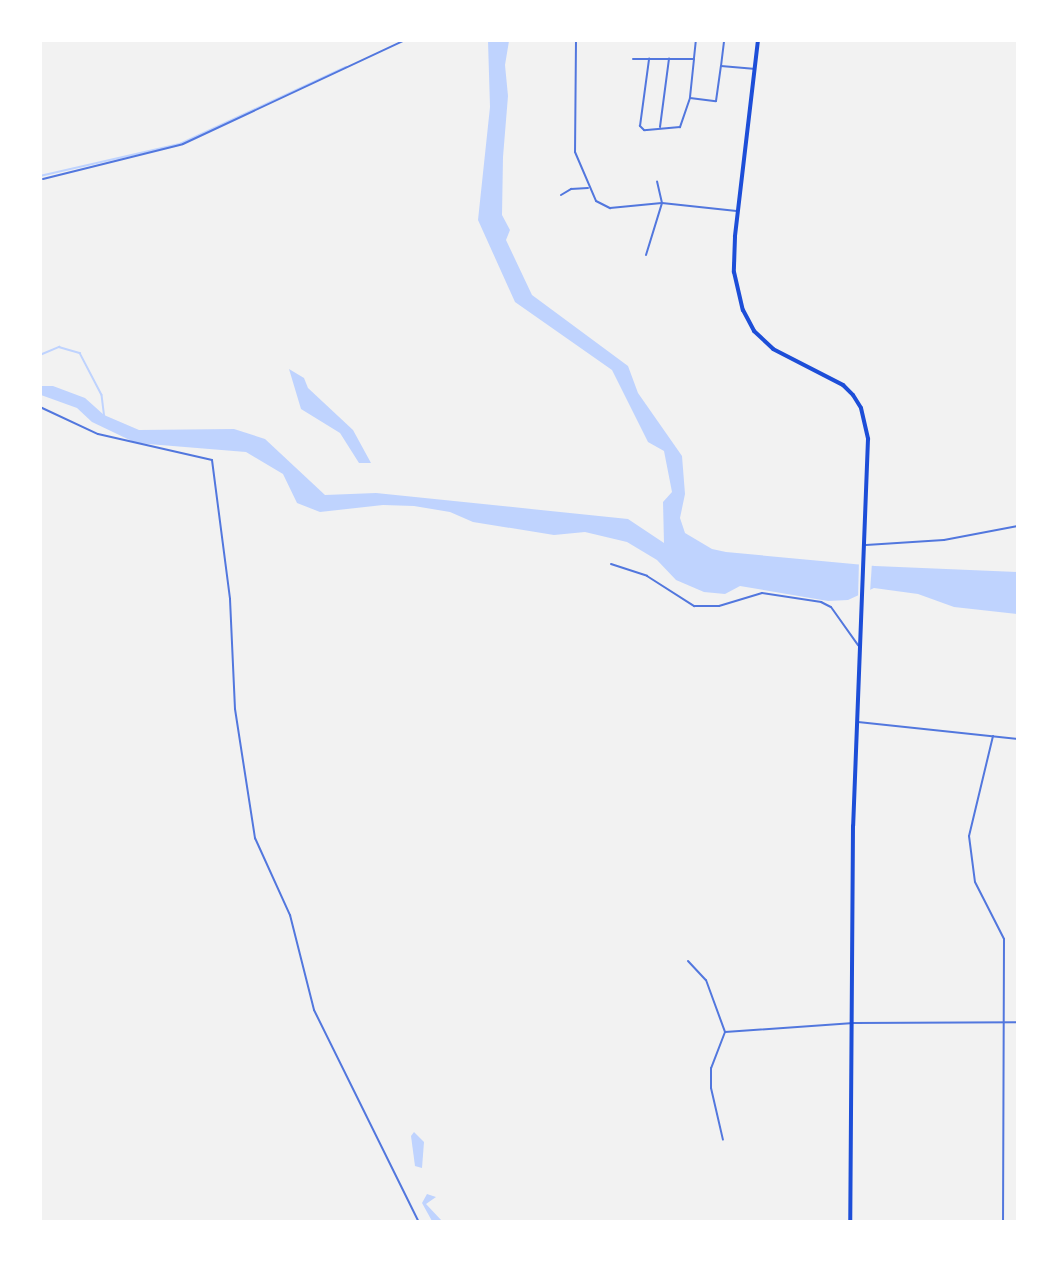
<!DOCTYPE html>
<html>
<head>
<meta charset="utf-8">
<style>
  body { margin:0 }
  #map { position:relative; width:1058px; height:1262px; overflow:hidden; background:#f2f2f2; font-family:Jost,sans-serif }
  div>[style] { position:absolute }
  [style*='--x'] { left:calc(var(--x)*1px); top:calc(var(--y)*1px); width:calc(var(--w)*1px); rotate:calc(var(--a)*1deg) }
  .water>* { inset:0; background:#bfd3fe }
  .pier>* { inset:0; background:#f2f2f2 }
  .stream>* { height:1.5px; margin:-0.75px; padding:0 0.75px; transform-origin:0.75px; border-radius:0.75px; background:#bfd3fe }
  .minor>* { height:2px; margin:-1px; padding:0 1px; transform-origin:1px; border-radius:1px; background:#5277de }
  .trunk>* { height:4px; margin:-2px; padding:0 2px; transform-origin:2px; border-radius:2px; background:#1d4ed8 }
  span { translate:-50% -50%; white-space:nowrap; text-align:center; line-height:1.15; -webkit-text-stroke:6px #fff; paint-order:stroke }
  .frame { position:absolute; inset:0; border:42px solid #fff; pointer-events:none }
</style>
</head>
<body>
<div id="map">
  <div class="water">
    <div style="clip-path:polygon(488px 41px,509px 41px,505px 65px,508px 96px,503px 157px,502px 215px,510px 230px,506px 240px,532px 295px,628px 366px,638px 393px,682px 456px,685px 494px,680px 518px,685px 533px,712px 549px,726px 552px,875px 566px,1017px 572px,1017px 614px,954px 607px,918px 594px,874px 588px,848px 600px,828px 601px,740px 586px,725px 594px,704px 592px,676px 580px,657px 560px,627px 542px,585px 532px,554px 535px,473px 522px,450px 512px,414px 506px,383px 505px,320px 512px,297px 503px,283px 474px,246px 452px,136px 443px,92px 422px,77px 408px,41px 395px,41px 386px,53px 386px,85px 398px,104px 415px,139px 430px,234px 429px,265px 439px,325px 495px,376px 493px,628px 519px,664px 543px,663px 502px,672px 492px,664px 451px,648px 442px,612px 370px,515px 302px,478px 220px,490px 107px)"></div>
    <div style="clip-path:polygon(289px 369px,304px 378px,308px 388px,353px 430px,371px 463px,359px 463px,340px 433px,301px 409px)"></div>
    <div style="clip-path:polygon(414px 1132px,424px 1142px,422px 1168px,415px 1166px,411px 1136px)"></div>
    <div style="clip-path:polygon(427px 1194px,436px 1197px,426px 1204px,442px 1221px,432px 1221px,422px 1203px)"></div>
  </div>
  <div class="pier">
    <div style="clip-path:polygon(859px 561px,872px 562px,870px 593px,858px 599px)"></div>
  </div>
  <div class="stream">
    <div style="--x:40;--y:176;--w:144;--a:-12.9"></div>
    <div style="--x:180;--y:144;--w:183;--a:-24.9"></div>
    <div style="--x:40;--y:355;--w:21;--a:-23"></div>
    <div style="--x:59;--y:347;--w:22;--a:16"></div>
    <div style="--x:80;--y:353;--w:47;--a:62.4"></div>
    <div style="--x:102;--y:395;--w:23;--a:83"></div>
  </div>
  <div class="minor">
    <div style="--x:576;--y:40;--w:112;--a:90.5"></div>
    <div style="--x:575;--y:152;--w:53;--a:66.8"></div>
    <div style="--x:596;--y:201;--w:16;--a:27"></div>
    <div style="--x:610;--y:208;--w:52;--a:-5.5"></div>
    <div style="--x:662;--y:203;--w:75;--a:6.1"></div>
    <div style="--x:694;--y:58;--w:18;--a:-84"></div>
    <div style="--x:633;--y:59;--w:16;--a:0"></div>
    <div style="--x:649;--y:59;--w:45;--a:0"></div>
    <div style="--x:694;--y:59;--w:39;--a:96"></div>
    <div style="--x:690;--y:98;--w:31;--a:109"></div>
    <div style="--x:680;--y:127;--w:36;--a:175"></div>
    <div style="--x:644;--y:130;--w:6;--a:-135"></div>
    <div style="--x:640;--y:126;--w:68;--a:-82.3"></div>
    <div style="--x:721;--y:66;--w:26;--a:-83"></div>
    <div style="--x:690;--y:98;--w:26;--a:7"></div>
    <div style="--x:716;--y:101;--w:35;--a:-82"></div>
    <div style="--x:721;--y:66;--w:32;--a:5"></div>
    <div style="--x:660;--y:127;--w:69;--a:-82.5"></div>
    <div style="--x:43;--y:179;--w:144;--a:-14"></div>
    <div style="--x:183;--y:144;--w:245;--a:-25.1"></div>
    <div style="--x:561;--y:195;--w:12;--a:-31"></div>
    <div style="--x:571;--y:189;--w:17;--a:-3"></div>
    <div style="--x:646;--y:255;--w:54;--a:-72.9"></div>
    <div style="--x:662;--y:203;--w:22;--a:-103"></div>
    <div style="--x:40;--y:407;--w:64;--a:25"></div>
    <div style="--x:98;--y:434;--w:117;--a:12.8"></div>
    <div style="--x:212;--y:460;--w:140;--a:82.6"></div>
    <div style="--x:230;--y:599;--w:110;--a:87.4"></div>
    <div style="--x:235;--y:709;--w:131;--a:81.2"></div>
    <div style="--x:255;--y:838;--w:85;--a:65.6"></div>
    <div style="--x:290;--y:915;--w:98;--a:75.8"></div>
    <div style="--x:314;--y:1010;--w:237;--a:63.7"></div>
    <div style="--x:866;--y:545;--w:78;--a:-3.7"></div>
    <div style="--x:944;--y:540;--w:75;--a:-10.7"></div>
    <div style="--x:611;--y:564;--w:38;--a:18"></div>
    <div style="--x:647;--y:576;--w:56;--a:32.6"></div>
    <div style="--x:694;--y:606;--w:25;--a:0"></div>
    <div style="--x:719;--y:606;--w:45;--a:-16.8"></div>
    <div style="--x:762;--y:593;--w:60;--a:8.7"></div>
    <div style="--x:821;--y:602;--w:11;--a:27"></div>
    <div style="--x:831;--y:607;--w:47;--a:54.6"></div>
    <div style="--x:858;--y:722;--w:161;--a:6.1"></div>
    <div style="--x:993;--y:736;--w:103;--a:103.5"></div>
    <div style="--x:969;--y:836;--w:46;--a:82.6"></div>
    <div style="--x:975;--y:882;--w:64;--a:63"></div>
    <div style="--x:1004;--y:939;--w:283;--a:90.2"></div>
    <div style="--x:688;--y:961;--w:26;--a:47"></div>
    <div style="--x:706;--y:980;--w:55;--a:69.9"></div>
    <div style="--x:725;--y:1032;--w:39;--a:111"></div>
    <div style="--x:711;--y:1068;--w:20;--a:90"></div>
    <div style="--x:711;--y:1088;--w:53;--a:77"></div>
    <div style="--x:725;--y:1032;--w:129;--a:-4"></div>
    <div style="--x:854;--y:1023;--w:164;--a:-0.3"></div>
  </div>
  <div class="trunk">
    <div style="--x:758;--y:40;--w:198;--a:96.7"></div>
    <div style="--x:735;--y:237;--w:35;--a:92"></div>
    <div style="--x:734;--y:272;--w:39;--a:77"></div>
    <div style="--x:743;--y:310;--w:24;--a:62"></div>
    <div style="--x:754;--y:331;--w:26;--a:43"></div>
    <div style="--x:773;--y:349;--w:79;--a:27.2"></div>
    <div style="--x:843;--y:385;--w:14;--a:45"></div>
    <div style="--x:853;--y:395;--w:15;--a:58"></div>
    <div style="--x:861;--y:408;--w:32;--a:77"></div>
    <div style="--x:868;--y:439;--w:387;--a:92.2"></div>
    <div style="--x:853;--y:826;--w:396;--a:90.4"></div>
  </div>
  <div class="frame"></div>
</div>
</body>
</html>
